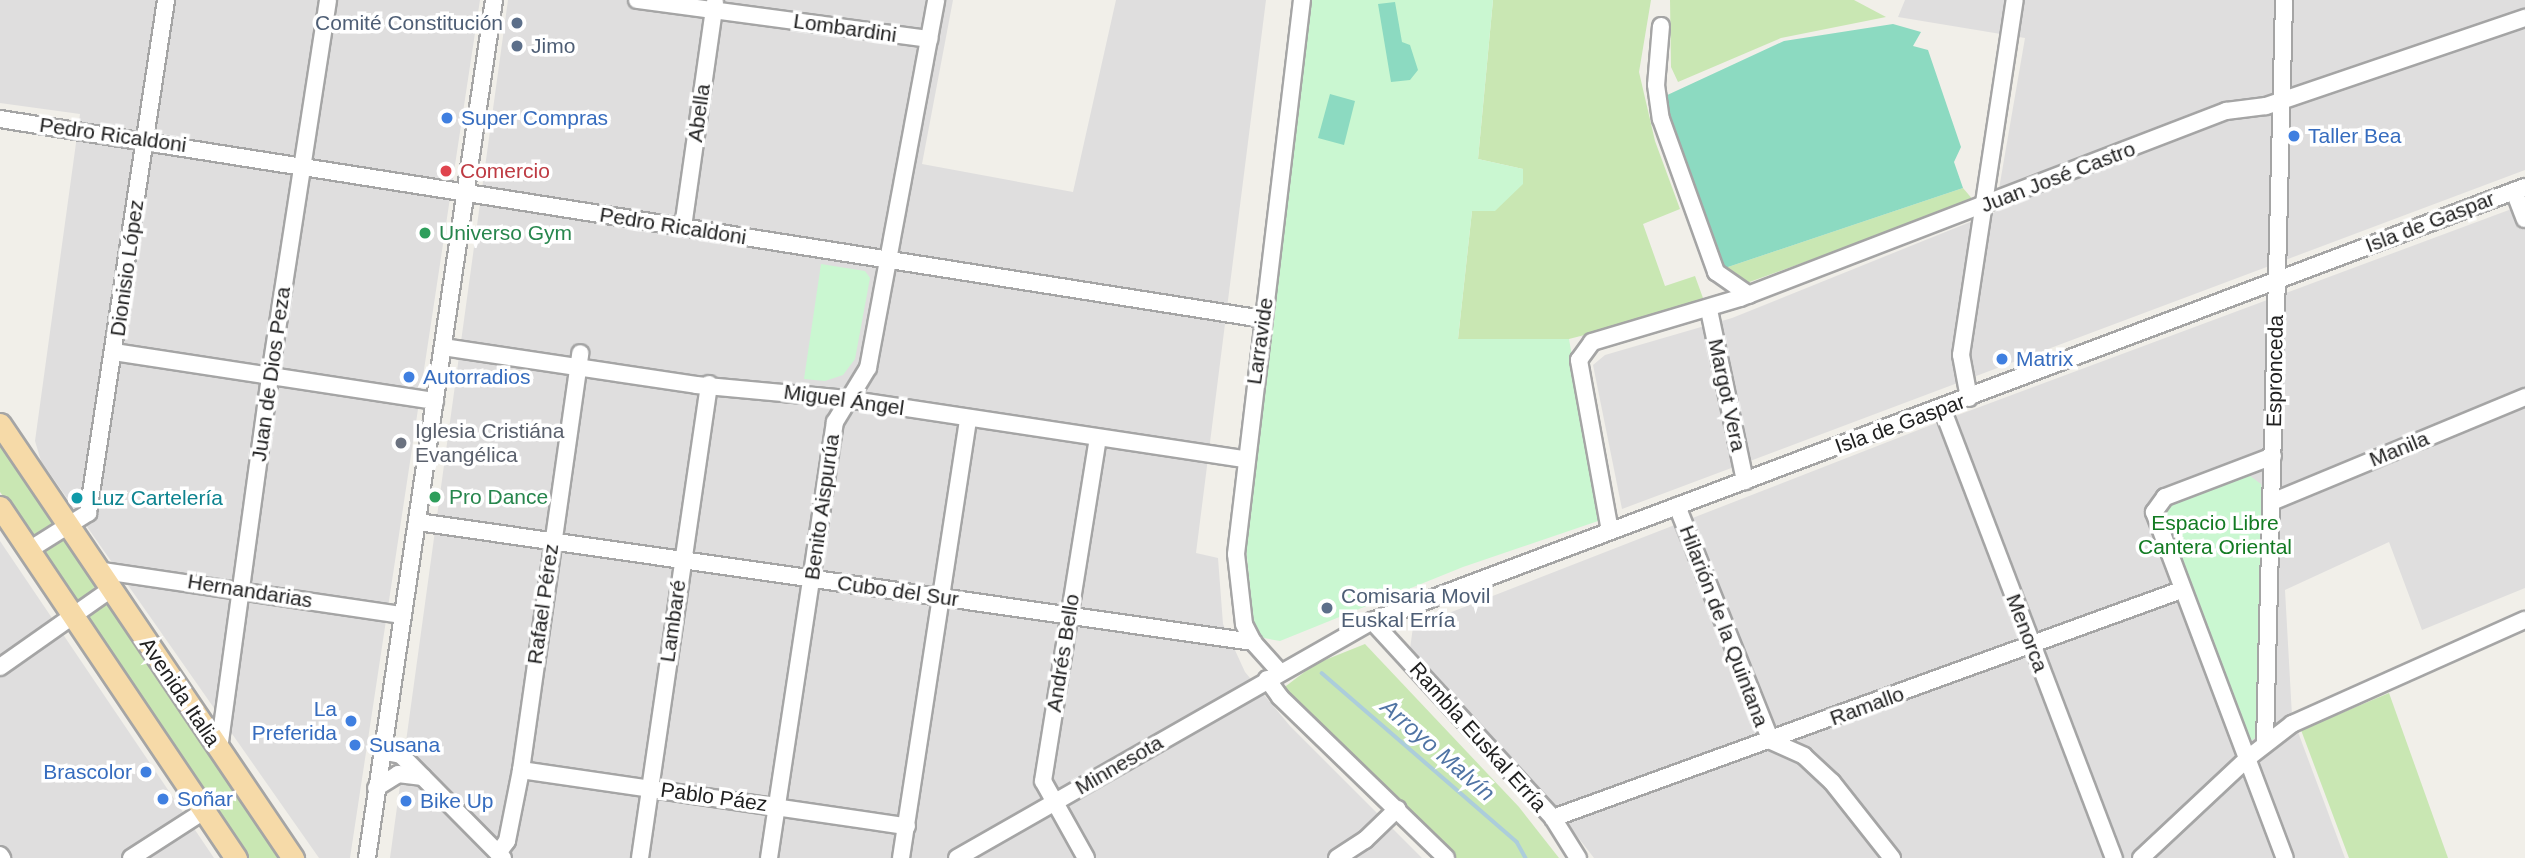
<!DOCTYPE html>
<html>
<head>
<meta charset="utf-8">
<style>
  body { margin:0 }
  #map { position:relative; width:2525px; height:858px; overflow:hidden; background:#f1efe9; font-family:Arial,sans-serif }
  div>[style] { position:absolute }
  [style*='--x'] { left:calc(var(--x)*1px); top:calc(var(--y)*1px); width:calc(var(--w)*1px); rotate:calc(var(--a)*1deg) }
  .residential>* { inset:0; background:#dfdede }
  .grass>* { inset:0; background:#c9e7b3 }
  .park>* { inset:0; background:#caf7d1 }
  .pitch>* { inset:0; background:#8cdac1 }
  .stream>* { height:3.5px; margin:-1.75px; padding:0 1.75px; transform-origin:1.75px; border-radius:1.75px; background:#accddb }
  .roads { filter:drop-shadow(2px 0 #a5a5a5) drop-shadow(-2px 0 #a5a5a5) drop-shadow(0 2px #a5a5a5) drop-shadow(0 -2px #a5a5a5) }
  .minor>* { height:16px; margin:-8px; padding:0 8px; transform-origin:8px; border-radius:8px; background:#fff }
  .major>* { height:21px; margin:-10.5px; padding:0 10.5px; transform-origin:10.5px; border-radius:10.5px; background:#f6daa8 }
  .dots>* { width:19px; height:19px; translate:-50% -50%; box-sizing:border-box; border:4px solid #fff; border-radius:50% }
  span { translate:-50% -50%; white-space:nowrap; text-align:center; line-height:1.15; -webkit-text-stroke:7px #fff; paint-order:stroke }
  .service-label { font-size:21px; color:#4e5e75 }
  .right { translate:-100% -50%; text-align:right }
  .left { translate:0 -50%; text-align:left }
  .street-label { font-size:21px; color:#212121 }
  .shop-label { font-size:21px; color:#366cbe }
  .health-label { font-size:21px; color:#be3a42 }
  .leisure-label { font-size:21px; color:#27864d }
  .worship-label { font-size:21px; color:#5b616d }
  .culture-label { font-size:21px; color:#0d838f }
  .park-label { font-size:21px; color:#137b23 }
  .water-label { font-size:23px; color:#5074a4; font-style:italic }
</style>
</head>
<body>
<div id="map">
  <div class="residential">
    <div style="clip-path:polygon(0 0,480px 0,350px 858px,319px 858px,41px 461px,35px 441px,80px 114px,0 103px)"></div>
    <div style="clip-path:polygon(508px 0,953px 0,922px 164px,1073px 192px,1116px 0,1266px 0,1196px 553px,1218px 558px,1223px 624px,1245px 672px,1290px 726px,1422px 858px,390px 858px)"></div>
    <div style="clip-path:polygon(1905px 0,2525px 0,2525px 170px,1622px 509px,1593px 365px,1605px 355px,1732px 318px,1995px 212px,2025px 38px,1898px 17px)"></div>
    <div style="clip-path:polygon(2525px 204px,2525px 588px,2422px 630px,2389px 542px,2285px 590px,2292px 716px,2345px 858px,1594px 858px,1542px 791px,1410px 649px,1413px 627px,1926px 427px)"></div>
    <div style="clip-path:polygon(0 541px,214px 858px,0 858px)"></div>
  </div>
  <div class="grass">
    <div style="clip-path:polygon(1493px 0,1651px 0,1639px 72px,1655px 141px,1680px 209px,1643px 224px,1665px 286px,1695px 276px,1703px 298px,1654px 317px,1569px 339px,1458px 339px,1472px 211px,1523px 169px,1478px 159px)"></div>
    <div style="clip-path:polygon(1670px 0,1854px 0,1886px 17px,1781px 38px,1678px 82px,1671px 67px)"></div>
    <div style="clip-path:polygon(1963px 188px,1974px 201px,1744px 284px,1725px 268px)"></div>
    <div style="clip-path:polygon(0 443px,54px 523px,34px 539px,0 492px)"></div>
    <div style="clip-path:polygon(64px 539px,95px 583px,93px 591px,79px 600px,74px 599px,43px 552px)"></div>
    <div style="clip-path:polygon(103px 601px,112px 607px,284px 858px,248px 858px,88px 620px,87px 613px)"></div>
    <div style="clip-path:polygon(1365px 644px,1519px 807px,1559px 858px,1454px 858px,1282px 689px,1315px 664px)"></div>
    <div style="clip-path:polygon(2389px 693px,2448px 858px,2349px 858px,2301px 730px)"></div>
  </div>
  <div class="park">
    <div style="clip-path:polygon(1310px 0,1493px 0,1478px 159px,1523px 169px,1523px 184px,1495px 211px,1472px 211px,1458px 339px,1569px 339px,1601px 520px,1463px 567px,1280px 641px,1264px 638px,1254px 630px,1245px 536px)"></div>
    <div style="clip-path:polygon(821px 264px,865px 271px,870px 278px,855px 359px,843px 375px,825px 381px,804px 379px)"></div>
    <div style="clip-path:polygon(2246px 473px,2261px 484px,2264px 506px,2258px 735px,2250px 742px,2161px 513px,2169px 502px)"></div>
  </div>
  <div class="pitch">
    <div style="clip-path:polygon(1395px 2px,1402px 42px,1410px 45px,1418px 70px,1410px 80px,1391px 82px,1378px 4px)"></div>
    <div style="clip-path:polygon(1893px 24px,1921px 32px,1913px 46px,1928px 50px,1961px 147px,1954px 162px,1963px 188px,1725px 268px,1719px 265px,1663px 97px,1784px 41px)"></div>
    <div style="clip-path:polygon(1330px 94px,1355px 101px,1344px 145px,1318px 138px)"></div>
  </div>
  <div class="stream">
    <div style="--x:1322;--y:673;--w:258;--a:40.9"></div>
    <div style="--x:1517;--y:842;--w:18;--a:61"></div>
  </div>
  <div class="roads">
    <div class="minor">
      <div style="--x:637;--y:0;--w:295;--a:7.6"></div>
      <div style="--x:1661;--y:26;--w:59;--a:94.8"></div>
      <div style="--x:1656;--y:85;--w:34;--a:82"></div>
      <div style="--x:1661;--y:119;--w:163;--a:70.2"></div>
      <div style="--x:1716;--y:272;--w:40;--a:34.9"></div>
      <div style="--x:0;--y:119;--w:1279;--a:9"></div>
      <div style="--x:2514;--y:191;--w:30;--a:69"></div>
      <div style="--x:683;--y:227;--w:227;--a:-81.9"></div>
      <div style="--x:1709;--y:310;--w:175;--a:78.1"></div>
      <div style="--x:443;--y:347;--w:256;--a:8.5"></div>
      <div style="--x:696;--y:385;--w:152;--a:5.3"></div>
      <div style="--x:847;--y:399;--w:402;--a:8.6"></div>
      <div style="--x:114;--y:352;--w:325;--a:8.7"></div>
      <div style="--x:1969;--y:398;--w:44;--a:-100.5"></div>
      <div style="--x:1961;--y:355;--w:359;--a:-81.4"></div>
      <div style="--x:1942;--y:408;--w:482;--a:69.1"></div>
      <div style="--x:2273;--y:456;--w:116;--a:159.2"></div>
      <div style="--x:2165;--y:497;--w:19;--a:126"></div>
      <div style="--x:2154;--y:512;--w:370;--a:69.3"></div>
      <div style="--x:2274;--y:501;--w:272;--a:-22.5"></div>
      <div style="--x:1677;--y:506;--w:253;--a:68.2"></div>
      <div style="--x:1771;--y:741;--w:36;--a:24"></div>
      <div style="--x:1804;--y:756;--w:38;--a:43"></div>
      <div style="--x:1832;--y:782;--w:97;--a:51.7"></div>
      <div style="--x:418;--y:522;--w:844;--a:8.18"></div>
      <div style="--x:1610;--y:531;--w:174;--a:-100.3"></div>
      <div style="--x:1579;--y:360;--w:22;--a:-54"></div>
      <div style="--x:1592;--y:342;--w:154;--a:-16.6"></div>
      <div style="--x:1740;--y:298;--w:521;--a:-21.05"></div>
      <div style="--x:2226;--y:111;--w:40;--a:-7.1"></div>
      <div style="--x:2266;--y:106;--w:274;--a:-18.8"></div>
      <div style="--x:29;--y:550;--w:70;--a:-32.1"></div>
      <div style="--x:88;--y:513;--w:519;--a:-81.35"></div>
      <div style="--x:97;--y:570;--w:309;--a:8.4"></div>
      <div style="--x:1372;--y:621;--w:268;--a:47.4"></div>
      <div style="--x:1553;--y:818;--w:47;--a:58"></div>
      <div style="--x:0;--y:667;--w:136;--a:-35.1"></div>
      <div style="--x:1279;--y:671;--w:39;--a:-132"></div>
      <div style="--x:1253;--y:642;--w:20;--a:-117"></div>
      <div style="--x:1244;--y:624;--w:70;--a:-96.5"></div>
      <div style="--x:1236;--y:554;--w:558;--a:-83.21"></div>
      <div style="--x:1267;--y:679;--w:22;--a:54"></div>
      <div style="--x:1280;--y:697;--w:231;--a:44.1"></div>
      <div style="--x:2265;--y:742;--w:742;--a:-88.53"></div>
      <div style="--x:219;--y:749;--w:377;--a:-82.2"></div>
      <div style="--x:270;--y:375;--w:379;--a:-81.2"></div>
      <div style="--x:382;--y:751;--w:19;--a:12"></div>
      <div style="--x:401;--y:755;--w:145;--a:45.3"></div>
      <div style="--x:521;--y:770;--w:390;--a:8.3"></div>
      <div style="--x:376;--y:788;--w:26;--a:-32"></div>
      <div style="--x:398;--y:774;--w:25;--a:7"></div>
      <div style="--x:1553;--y:818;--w:668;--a:-19.95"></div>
      <div style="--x:498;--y:853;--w:15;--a:-53"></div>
      <div style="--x:507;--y:841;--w:72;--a:-78.8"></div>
      <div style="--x:521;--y:770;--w:421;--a:-81.9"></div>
      <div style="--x:0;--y:855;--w:4;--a:56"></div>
      <div style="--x:131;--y:858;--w:87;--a:-32.8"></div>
      <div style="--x:367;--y:858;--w:867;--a:-81.58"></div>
      <div style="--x:640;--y:858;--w:479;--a:-81.7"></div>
      <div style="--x:769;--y:858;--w:441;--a:-81.4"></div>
      <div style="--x:835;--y:422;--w:63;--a:-58.6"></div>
      <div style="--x:868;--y:368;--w:374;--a:-79.5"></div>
      <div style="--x:901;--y:858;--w:444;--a:-81.3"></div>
      <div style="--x:957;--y:858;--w:478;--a:-29.7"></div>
      <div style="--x:1372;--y:621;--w:1232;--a:-20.63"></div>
      <div style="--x:1086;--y:858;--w:88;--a:-119.2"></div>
      <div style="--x:1043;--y:781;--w:347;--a:-80.9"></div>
      <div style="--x:1337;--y:858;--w:33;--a:-33"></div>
      <div style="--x:1365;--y:840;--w:45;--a:-44.1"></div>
      <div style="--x:2141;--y:858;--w:146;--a:-43.1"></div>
      <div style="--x:2248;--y:758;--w:56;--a:-37.7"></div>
      <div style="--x:2292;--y:724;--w:255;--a:-24.1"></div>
    </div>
    <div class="major">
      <div style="--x:0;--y:424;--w:524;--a:55.98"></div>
      <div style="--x:0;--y:507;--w:423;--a:56.1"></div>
    </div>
  </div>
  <div class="dots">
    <div style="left:517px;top:23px;background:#5c6f8a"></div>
    <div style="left:517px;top:46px;background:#5c6f8a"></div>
    <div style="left:447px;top:118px;background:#3f7fe0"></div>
    <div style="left:2294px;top:136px;background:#3f7fe0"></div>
    <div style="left:446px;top:171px;background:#e0444e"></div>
    <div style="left:425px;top:233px;background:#2e9e5b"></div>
    <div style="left:2002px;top:359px;background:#3f7fe0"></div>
    <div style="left:409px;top:377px;background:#3f7fe0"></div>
    <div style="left:401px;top:443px;background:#6b7280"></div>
    <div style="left:435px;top:497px;background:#2e9e5b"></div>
    <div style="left:77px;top:498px;background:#0f9aa8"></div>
    <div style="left:1327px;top:608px;background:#5c6f8a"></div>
    <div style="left:351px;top:721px;background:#3f7fe0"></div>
    <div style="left:355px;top:745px;background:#3f7fe0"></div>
    <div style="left:146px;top:772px;background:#3f7fe0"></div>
    <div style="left:163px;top:799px;background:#3f7fe0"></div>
    <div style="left:406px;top:801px;background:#3f7fe0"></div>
  </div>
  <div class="service-label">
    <span class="right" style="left:503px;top:23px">Comité Constitución</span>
    <span class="left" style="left:531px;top:46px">Jimo</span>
    <span class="left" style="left:1341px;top:608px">Comisaria Movil<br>Euskal Erría</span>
  </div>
  <div class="street-label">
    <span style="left:845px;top:28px;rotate:8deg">Lombardini</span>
    <span style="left:699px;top:113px;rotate:-82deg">Abella</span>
    <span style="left:113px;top:135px;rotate:8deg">Pedro Ricaldoni</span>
    <span style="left:2058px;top:177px;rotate:-21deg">Juan José Castro</span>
    <span style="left:2430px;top:222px;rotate:-21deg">Isla de Gaspar</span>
    <span style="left:673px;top:226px;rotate:9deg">Pedro Ricaldoni</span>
    <span style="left:127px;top:268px;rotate:-82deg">Dionisio López</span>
    <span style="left:1260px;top:341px;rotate:-82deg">Larravide</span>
    <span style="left:2275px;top:371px;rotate:-89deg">Espronceda</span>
    <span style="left:271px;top:374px;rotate:-82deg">Juan de Dios Peza</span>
    <span style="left:1727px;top:395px;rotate:78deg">Margot Vera</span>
    <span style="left:844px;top:400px;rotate:8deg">Miguel Ángel</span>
    <span style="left:1900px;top:424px;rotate:-20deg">Isla de Gaspar</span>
    <span style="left:2399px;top:449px;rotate:-22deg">Manila</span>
    <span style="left:822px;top:507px;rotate:-82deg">Benito Aispurúa</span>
    <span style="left:250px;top:591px;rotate:9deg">Hernandarias</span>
    <span style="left:898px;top:591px;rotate:8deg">Cubo del Sur</span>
    <span style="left:543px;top:604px;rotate:-82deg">Rafael Pérez</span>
    <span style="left:673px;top:621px;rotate:-82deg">Lambaré</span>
    <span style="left:1724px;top:626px;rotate:69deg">Hilarión de la Quintana</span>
    <span style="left:2027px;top:633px;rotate:69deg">Menorca</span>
    <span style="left:1063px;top:653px;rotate:-81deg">Andrés Bello</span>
    <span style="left:180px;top:692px;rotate:56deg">Avenida Italia</span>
    <span style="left:1867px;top:706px;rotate:-20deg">Ramallo</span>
    <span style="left:1478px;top:737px;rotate:48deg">Rambla Euskal Erría</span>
    <span style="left:1119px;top:765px;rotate:-30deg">Minnesota</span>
    <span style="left:714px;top:797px;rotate:8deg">Pablo Páez</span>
  </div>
  <div class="shop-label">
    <span class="left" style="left:461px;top:118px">Super Compras</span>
    <span class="left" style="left:2308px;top:136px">Taller Bea</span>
    <span class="left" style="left:2016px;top:359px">Matrix</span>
    <span class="left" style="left:423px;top:377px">Autorradios</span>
    <span class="right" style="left:337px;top:721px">La<br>Preferida</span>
    <span class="left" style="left:369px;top:745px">Susana</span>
    <span class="right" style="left:132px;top:772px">Brascolor</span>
    <span class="left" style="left:177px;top:799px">Soñar</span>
    <span class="left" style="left:420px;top:801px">Bike Up</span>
  </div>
  <div class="health-label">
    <span class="left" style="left:460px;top:171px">Comercio</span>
  </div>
  <div class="leisure-label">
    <span class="left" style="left:439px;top:233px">Universo Gym</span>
    <span class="left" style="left:449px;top:497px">Pro Dance</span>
  </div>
  <div class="worship-label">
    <span class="left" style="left:415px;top:443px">Iglesia Cristiána<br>Evangélica</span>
  </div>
  <div class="culture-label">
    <span class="left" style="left:91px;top:498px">Luz Cartelería</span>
  </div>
  <div class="park-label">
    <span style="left:2215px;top:535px">Espacio Libre<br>Cantera Oriental</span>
  </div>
  <div class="water-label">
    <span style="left:1438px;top:750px;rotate:41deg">Arroyo Malvín</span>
  </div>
</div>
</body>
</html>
